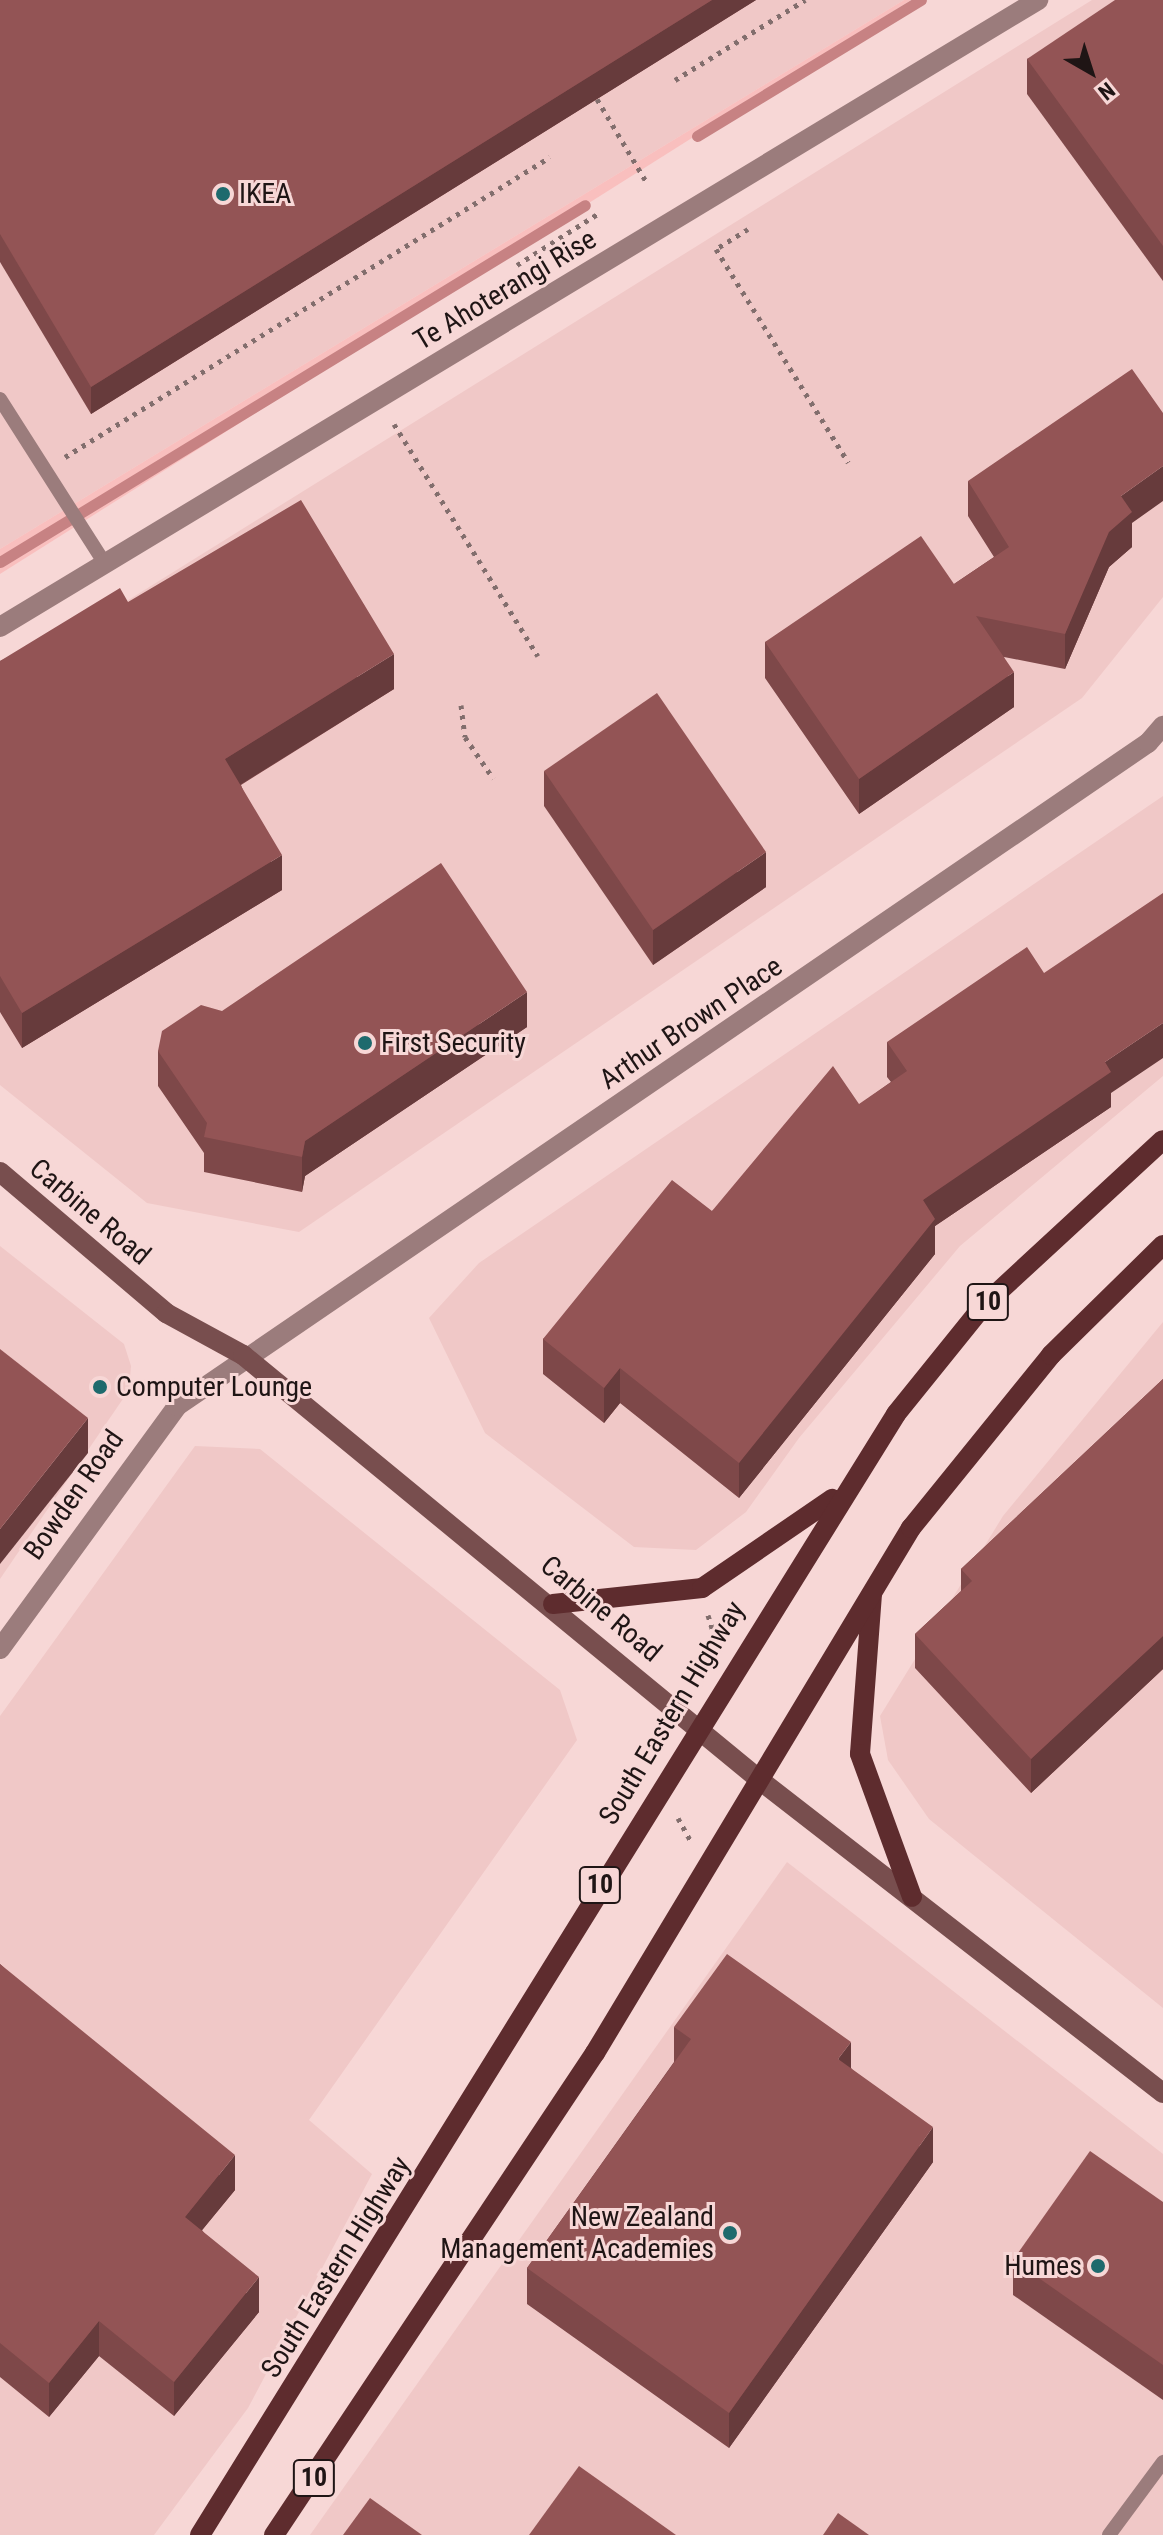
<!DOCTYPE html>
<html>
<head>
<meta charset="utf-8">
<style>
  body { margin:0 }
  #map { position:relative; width:1163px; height:2535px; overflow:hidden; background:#f7d7d6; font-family:"Roboto Condensed",sans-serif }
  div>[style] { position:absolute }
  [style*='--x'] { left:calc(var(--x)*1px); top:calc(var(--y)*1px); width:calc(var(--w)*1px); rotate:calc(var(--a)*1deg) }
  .built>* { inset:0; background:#f0c8c7 }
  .green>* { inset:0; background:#f9bfbe }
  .stream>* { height:11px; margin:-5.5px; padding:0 5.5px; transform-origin:5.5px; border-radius:5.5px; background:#c78283 }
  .path>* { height:5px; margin-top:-2.5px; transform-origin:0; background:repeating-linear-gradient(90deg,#826e6d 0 4px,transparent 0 10px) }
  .service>* { height:14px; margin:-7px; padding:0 7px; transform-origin:7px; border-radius:7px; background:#9b7c7c }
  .minor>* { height:20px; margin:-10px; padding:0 10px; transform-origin:10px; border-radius:10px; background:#9b7c7c }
  .secondary>* { height:20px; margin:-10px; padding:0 10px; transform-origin:10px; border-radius:10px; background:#784e4e }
  .primary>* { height:20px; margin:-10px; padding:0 10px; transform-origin:10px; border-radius:10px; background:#5e2c2e }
  .wall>* { inset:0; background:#7e4849 }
  .shaded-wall>* { inset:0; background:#673b3c }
  .building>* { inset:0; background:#935455 }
  .dots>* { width:22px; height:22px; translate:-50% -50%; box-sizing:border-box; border:4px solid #f7d7d6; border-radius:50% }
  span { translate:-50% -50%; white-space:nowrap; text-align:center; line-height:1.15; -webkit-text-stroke:6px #f7d7d6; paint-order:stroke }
  .shield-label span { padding:2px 6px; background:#f7d7d6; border:2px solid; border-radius:6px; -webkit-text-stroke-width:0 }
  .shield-label { font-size:26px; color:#1f1515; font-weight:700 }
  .poi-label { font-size:28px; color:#1f1515 }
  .left { translate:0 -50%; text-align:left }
  .right { translate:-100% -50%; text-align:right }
  .street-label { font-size:28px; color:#1f1515 }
  .north { position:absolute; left:1051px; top:32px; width:80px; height:80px; -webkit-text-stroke:6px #f7d7d6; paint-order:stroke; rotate:141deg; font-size:22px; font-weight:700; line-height:32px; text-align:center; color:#1f1515 }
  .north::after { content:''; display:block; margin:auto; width:28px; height:36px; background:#1f1515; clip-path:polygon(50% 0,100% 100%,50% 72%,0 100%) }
</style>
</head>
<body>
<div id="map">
  <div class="built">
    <div style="clip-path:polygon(0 0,904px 0,0 549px)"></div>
    <div style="clip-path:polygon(1092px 0,1163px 0,1163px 597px,1082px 698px,299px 1232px,147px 1203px,0 1085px,0 680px)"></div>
    <div style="clip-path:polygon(1163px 796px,1163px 1076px,960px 1246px,799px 1438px,746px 1512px,696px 1550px,634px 1547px,485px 1433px,429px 1318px,479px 1263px)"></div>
    <div style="clip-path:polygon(0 1246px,124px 1344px,131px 1366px,129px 1390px,0 1579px)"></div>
    <div style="clip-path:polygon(1163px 1322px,1163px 2008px,929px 1819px,888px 1760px,880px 1716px,1003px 1516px)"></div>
    <div style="clip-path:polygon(195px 1446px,260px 1449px,560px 1690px,577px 1740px,309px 2120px,372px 2174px,248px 2408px,154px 2535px,0 2535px,0 1716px)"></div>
    <div style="clip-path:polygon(787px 1862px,1163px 2154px,1163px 2535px,310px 2535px)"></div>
  </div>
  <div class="green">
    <div style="clip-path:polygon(904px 0,911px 0,0 574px,0 549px)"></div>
  </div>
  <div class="stream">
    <div style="--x:697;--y:136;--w:262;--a:-31.3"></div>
    <div style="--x:0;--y:562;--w:685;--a:-31.39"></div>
  </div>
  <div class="path">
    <div style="--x:675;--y:80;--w:153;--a:-31.6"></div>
    <div style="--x:597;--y:99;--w:98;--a:59.2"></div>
    <div style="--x:748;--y:229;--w:38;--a:148"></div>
    <div style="--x:716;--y:249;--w:251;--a:58.2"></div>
    <div style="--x:517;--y:265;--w:97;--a:-32.4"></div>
    <div style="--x:394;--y:424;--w:273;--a:58.2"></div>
    <div style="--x:65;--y:457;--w:570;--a:-31.74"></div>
    <div style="--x:461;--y:705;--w:32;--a:83"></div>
    <div style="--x:465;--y:737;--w:50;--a:55.7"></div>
    <div style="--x:708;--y:1615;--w:17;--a:73"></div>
    <div style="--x:678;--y:1818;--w:25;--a:61"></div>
  </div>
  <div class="service">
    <div style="--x:0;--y:399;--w:196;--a:57.5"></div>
    <div style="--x:1109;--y:2535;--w:91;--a:-53.5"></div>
  </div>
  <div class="minor">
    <div style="--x:0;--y:627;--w:1213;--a:-31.13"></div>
    <div style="--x:0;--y:1649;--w:301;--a:-53.9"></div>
    <div style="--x:177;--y:1406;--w:1176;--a:-34.33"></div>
    <div style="--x:1148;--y:743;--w:23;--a:-49"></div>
  </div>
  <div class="secondary">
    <div style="--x:0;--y:1172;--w:218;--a:40.3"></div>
    <div style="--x:166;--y:1313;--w:88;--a:28.6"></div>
    <div style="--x:243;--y:1355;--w:671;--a:39.43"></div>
    <div style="--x:761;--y:1781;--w:509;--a:37.82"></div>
  </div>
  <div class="primary">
    <div style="--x:872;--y:1594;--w:160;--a:94.3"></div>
    <div style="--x:860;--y:1754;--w:152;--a:70"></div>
    <div style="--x:553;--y:1604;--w:150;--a:-6.1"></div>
    <div style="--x:702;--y:1588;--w:158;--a:-34.4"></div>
    <div style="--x:200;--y:2535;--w:1319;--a:-58.16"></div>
    <div style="--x:896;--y:1414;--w:140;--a:-51.1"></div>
    <div style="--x:984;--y:1305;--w:243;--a:-42.7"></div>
    <div style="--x:274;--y:2535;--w:579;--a:-56.34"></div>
    <div style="--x:595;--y:2053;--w:613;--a:-58.96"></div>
    <div style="--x:911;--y:1528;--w:223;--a:-51"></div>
    <div style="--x:1051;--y:1355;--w:157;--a:-44.5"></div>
  </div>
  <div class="wall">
    <div style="clip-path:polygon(0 0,756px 0,91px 414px,0 262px)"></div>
    <div style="clip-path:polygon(1163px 0,1163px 281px,1027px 94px,1027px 59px)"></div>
    <div style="clip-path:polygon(968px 481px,1132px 523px,1132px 547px,1109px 567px,1065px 669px,1004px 657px,1014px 707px,859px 814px,765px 678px,765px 642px,954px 584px,994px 557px,968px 516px)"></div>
    <div style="clip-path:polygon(128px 602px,394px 689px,241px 785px,282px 890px,22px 1048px,0 1012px,0 661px)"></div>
    <div style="clip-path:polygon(544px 771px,766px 887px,653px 965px,544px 806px)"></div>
    <div style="clip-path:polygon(222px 1011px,527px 1027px,305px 1176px,302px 1192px,204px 1172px,204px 1153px,158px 1086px,158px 1051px)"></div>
    <div style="clip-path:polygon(887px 1042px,1111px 1093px,1111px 1107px,935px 1226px,935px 1254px,739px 1498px,620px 1403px,604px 1423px,543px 1374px,543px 1339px,712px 1211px,891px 1082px,887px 1077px)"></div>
    <div style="clip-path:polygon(1163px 1379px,1163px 1669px,1031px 1793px,915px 1668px,915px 1634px,961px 1591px,961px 1569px)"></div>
    <div style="clip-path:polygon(0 1964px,235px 2190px,202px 2230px,259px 2312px,174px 2416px,99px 2356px,49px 2417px,0 2377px)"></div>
    <div style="clip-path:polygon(674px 2027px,851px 2068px,933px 2162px,729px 2448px,527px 2304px,527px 2268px,674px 2062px)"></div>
    <div style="clip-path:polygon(1163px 2202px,1163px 2400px,1013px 2295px,1013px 2260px)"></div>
  </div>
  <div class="shaded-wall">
    <div style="clip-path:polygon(712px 0,756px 0,91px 414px,91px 387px)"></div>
    <div style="clip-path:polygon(1163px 466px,1163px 501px,1132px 523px,1132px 547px,1109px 567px,1065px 669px,1065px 634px,1121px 496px)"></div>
    <div style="clip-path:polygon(394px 654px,394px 689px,225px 794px,225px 759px)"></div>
    <div style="clip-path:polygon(1014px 672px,1014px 707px,859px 814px,859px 779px)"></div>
    <div style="clip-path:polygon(766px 852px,766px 887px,653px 965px,653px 930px)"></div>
    <div style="clip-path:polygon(282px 855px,282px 890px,22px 1048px,22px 1013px)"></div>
    <div style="clip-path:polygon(527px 992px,527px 1027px,305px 1176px,302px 1192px,302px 1157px,305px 1141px)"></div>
    <div style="clip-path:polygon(1163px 1023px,1163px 1058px,1111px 1093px,1111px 1107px,935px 1226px,935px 1254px,739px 1498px,739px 1463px,923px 1200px,1105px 1062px)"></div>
    <div style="clip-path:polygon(620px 1368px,620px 1403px,604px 1423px,604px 1388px)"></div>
    <div style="clip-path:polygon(88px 1418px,88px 1453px,0 1564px,0 1529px)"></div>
    <div style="clip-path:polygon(1163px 1636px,1163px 1669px,1031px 1793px,1031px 1759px)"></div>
    <div style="clip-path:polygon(851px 2042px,851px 2077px,838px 2059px)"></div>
    <div style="clip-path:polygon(933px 2127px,933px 2162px,729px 2448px,729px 2413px)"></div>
    <div style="clip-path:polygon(235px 2155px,235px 2190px,185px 2251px,185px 2217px)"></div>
    <div style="clip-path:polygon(259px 2277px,259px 2312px,174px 2416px,174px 2382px)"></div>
    <div style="clip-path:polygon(99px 2321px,99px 2356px,49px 2417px,49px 2383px)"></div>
  </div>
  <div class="building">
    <div style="clip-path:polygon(0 0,712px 0,91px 387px,0 234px)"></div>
    <div style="clip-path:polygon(1115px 0,1163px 0,1163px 246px,1027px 59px)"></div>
    <div style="clip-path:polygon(1132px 369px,1163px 413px,1163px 466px,1121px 496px,1132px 512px,1109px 532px,1065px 634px,976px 616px,1014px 672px,859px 779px,765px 642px,921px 536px,954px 584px,1009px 547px,968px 481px)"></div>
    <div style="clip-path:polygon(301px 500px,394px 654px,225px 759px,282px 855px,22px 1013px,0 976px,0 661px,120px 588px,128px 602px)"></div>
    <div style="clip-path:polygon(657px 693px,766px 852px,653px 930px,544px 771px)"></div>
    <div style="clip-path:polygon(441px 863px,527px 992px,305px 1141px,302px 1157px,204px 1137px,207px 1123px,158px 1051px,162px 1031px,201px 1005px,222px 1011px)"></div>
    <div style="clip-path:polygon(1163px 893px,1163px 1023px,1105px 1062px,1111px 1072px,923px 1200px,935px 1219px,739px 1463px,620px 1368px,604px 1388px,543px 1339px,672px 1180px,712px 1211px,833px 1066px,859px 1104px,907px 1071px,887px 1042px,1027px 947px,1044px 973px)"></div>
    <div style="clip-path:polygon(0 1349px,88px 1418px,0 1529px)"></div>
    <div style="clip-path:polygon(1163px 1379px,1163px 1636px,1031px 1759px,915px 1634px,972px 1581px,961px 1569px)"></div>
    <div style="clip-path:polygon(727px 1954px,851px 2042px,838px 2059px,933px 2127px,729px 2413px,527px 2268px,691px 2039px,674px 2027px)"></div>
    <div style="clip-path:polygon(0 1964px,235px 2155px,185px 2217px,259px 2277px,174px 2382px,99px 2321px,49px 2383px,0 2343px)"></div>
    <div style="clip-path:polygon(1090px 2151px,1163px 2202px,1163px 2365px,1013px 2260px)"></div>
    <div style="clip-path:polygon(579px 2466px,676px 2535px,529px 2535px)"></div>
    <div style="clip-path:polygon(370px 2498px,422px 2535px,343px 2535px)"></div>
    <div style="clip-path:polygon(838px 2513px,869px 2535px,823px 2535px)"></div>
  </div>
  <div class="dots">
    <div style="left:223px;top:194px;background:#1e6a6d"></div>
    <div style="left:365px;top:1043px;background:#1e6a6d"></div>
    <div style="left:100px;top:1387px;background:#1e6a6d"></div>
    <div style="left:730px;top:2233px;background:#1e6a6d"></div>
    <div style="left:1098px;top:2266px;background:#1e6a6d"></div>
  </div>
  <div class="shield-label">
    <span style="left:988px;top:1302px">10</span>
    <span style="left:600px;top:1885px">10</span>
    <span style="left:314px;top:2478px">10</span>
  </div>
  <div class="poi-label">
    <span class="left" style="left:239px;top:194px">IKEA</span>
    <span class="left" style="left:381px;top:1043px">First Security</span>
    <span class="left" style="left:116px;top:1387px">Computer Lounge</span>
    <span class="right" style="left:714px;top:2233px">New Zealand<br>Management Academies</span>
    <span class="right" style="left:1082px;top:2266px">Humes</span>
  </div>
  <div class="street-label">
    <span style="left:505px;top:290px;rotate:-31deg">Te Ahoterangi Rise</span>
    <span style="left:691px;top:1023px;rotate:-34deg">Arthur Brown Place</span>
    <span style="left:90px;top:1212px;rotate:40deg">Carbine Road</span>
    <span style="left:74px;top:1495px;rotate:-55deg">Bowden Road</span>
    <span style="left:601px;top:1609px;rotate:40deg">Carbine Road</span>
    <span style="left:672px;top:1713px;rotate:-59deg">South Eastern Highway</span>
    <span style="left:336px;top:2267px;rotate:-58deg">South Eastern Highway</span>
  </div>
  <div class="north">N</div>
</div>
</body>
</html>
